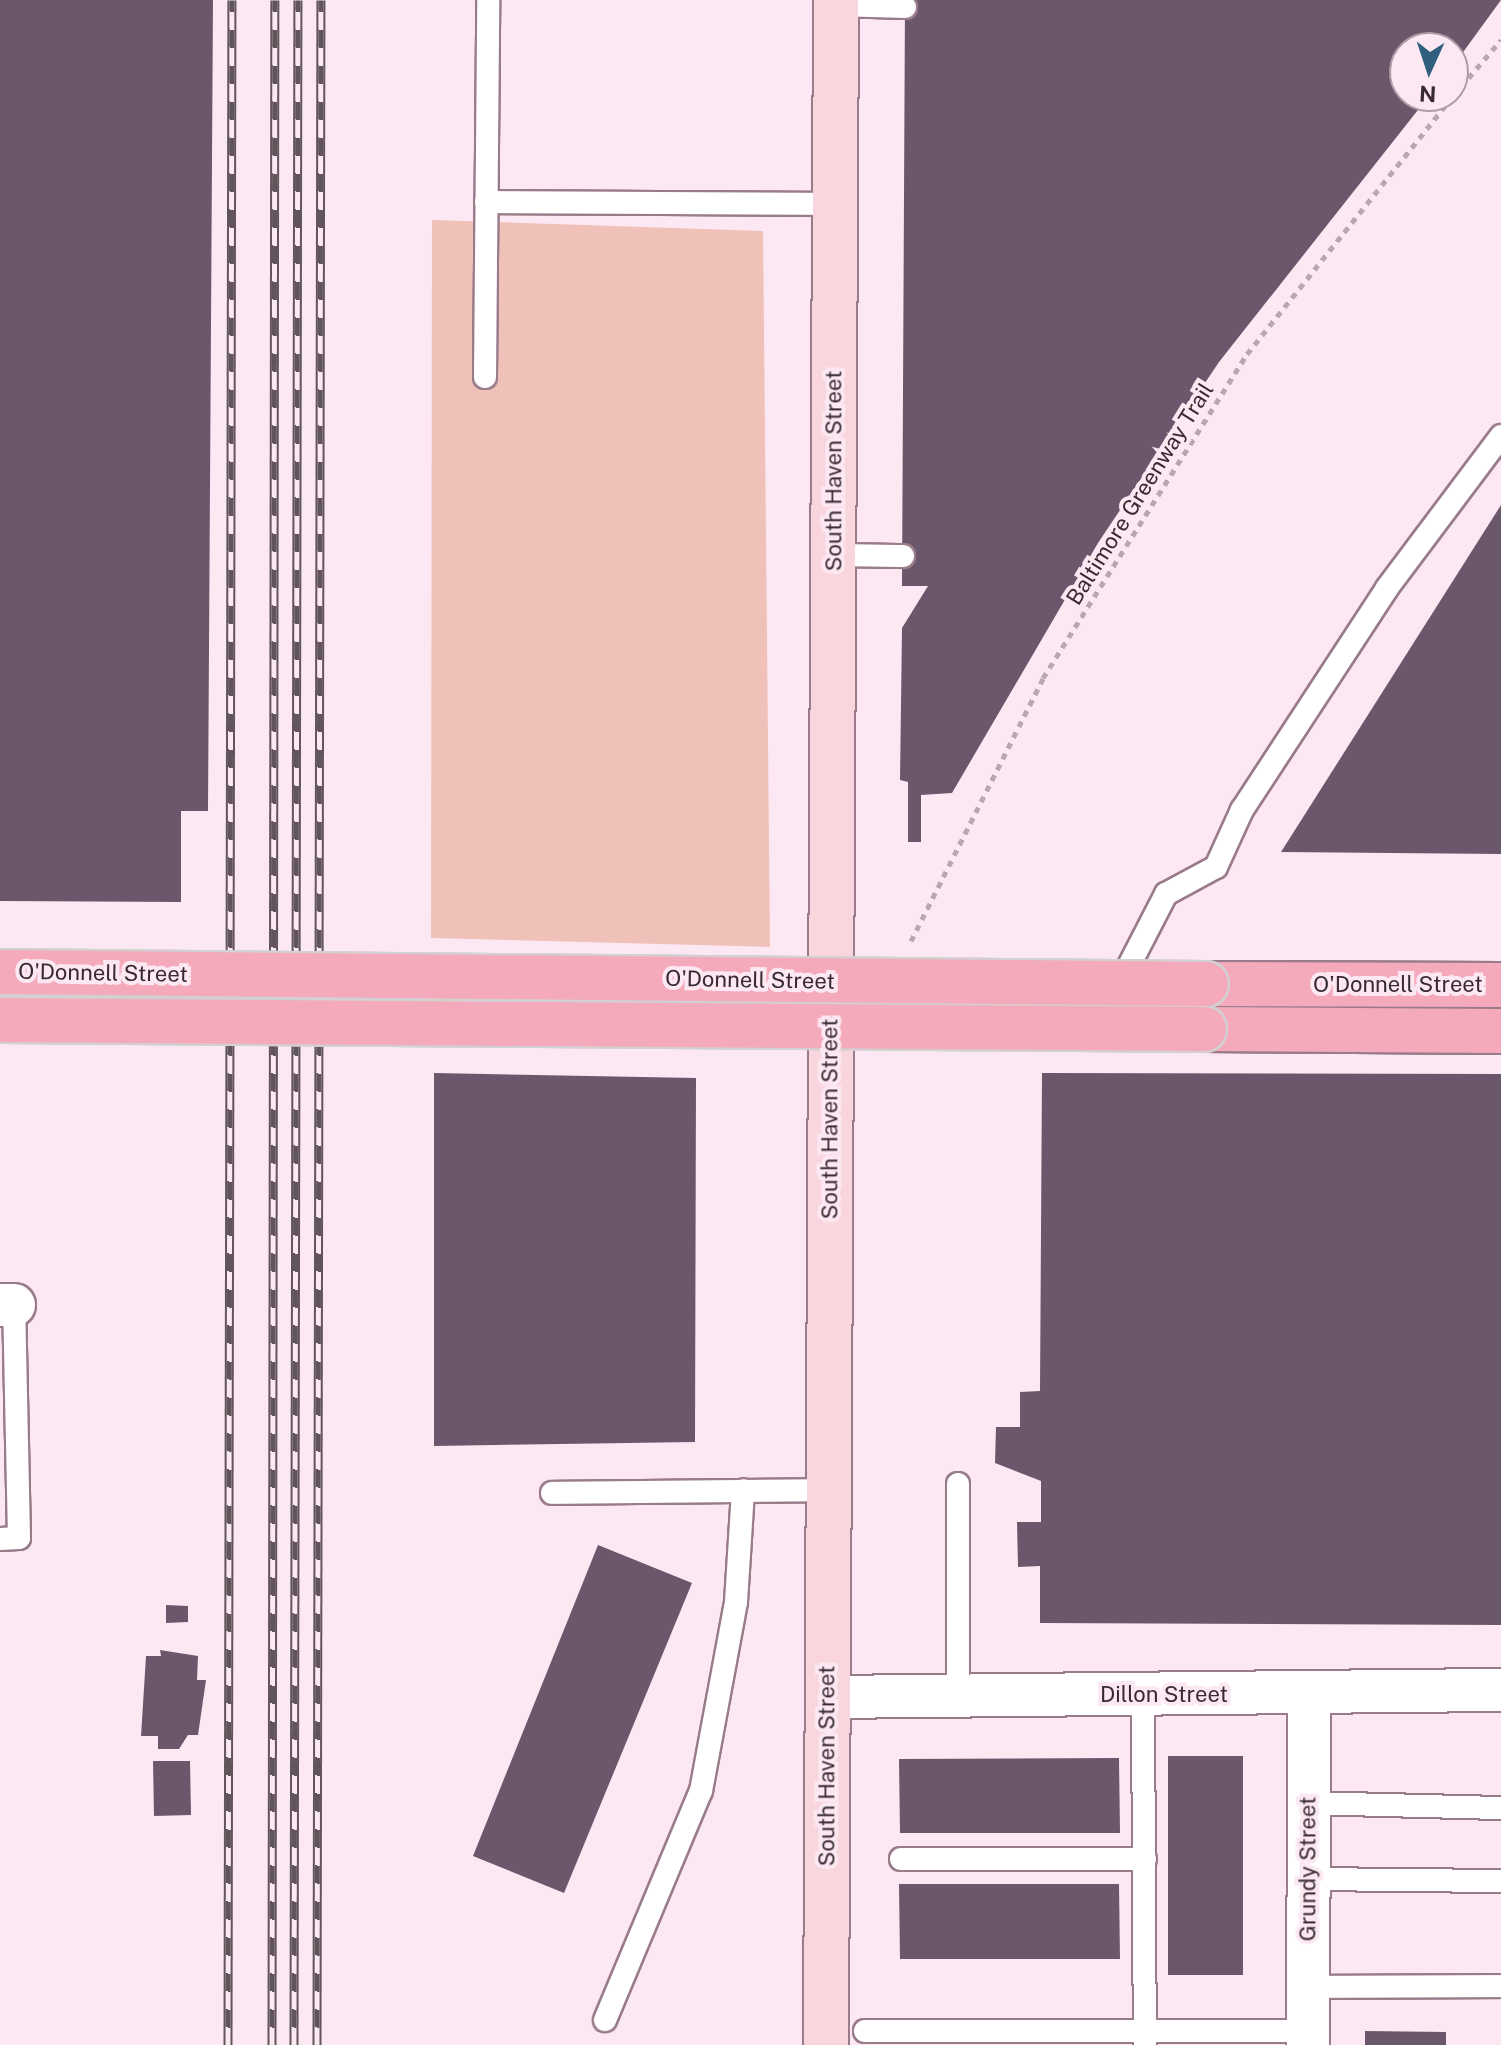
<!DOCTYPE html>
<html>
<head>
<meta charset="utf-8">
<style>
  body { margin:0 }
  #map { position:relative; width:1501px; height:2045px; overflow:hidden; background:#fce8f2; font-family:"Public Sans",sans-serif }
  div>[style] { position:absolute }
  [style*='--x'] { left:calc(var(--x)*1px); top:calc(var(--y)*1px); width:calc(var(--w)*1px); rotate:calc(var(--a)*1deg) }
  .green>* { inset:0; background:#f0c1b9 }
  .building>* { inset:0; background:#6b576c }
  .path>* { height:5px; margin-top:-2.5px; transform-origin:0; background:repeating-linear-gradient(90deg,#b8a7af 0 6px,transparent 0 12px) }
  .roads { filter:drop-shadow(2px 0 #997b8b) drop-shadow(-2px 0 #997b8b) drop-shadow(0 2px #997b8b) drop-shadow(0 -2px #997b8b) }
  .lane>* { height:22px; margin:-11px; padding:0 11px; transform-origin:11px; border-radius:11px; background:#fff }
  .street>* { height:42px; margin:-21px; padding:0 21px; transform-origin:21px; border-radius:21px; background:#fff }
  .secondary>* { height:44px; margin:-22px; padding:0 22px; transform-origin:22px; border-radius:22px; background:#f9d5dd }
  .primary>* { height:44px; margin:-22px; padding:0 22px; transform-origin:22px; border-radius:22px; background:#f4aabb }
  .rail>* { height:9px; margin-top:-4.5px; transform-origin:0; background:repeating-linear-gradient(90deg,#fce8f2 0 18px,#61545b 0 36px); box-sizing:border-box; border-block:2px solid #61545b }
  .bridges { filter:drop-shadow(2px 0 #d3d0d2) drop-shadow(-2px 0 #d3d0d2) drop-shadow(0 2px #d3d0d2) drop-shadow(0 -2px #d3d0d2) }
  .primary-bridge>* { height:44px; margin:-22px; padding:0 22px; transform-origin:22px; border-radius:22px; background:#f4aabb }
  span { translate:-50% -50%; white-space:nowrap; text-align:center; line-height:1.15; -webkit-text-stroke:8px #fce8f2; paint-order:stroke }
  .street-label { font-size:22px; color:#372b31 }
  .north { position:absolute; left:1389px; top:32px; width:80px; height:80px; box-sizing:border-box; background:#fce8f2; border:2px solid #ad9ca5; border-radius:50%; rotate:183deg; font-size:22px; font-weight:700; line-height:32px; text-align:center; color:#372b31 }
  .north::after { content:''; display:block; margin:auto; width:28px; height:36px; background:#31607f; clip-path:polygon(50% 0,100% 100%,50% 72%,0 100%) }
</style>
</head>
<body>
<div id="map">
  <div class="green">
    <div style="clip-path:polygon(432px 220px,763px 231px,770px 947px,431px 938px)"></div>
  </div>
  <div class="building">
    <div style="clip-path:polygon(0 0,213px 0,208px 811px,181px 811px,181px 902px,0 901px)"></div>
    <div style="clip-path:polygon(905px 0,1501px 0,1453px 66px,1453px 48px,1405px 48px,1405px 96px,1429px 96px,1219px 362px,1098px 543px,952px 793px,921px 795px,921px 842px,908px 842px,908px 782px,900px 780px,902px 628px,928px 586px,902px 586px)"></div>
    <div style="clip-path:polygon(1501px 505px,1501px 854px,1281px 852px)"></div>
    <div style="clip-path:polygon(434px 1073px,696px 1078px,695px 1442px,434px 1446px)"></div>
    <div style="clip-path:polygon(1042px 1073px,1501px 1074px,1501px 1625px,1040px 1623px,1040px 1566px,1018px 1567px,1017px 1522px,1041px 1522px,1041px 1481px,995px 1463px,996px 1427px,1020px 1427px,1020px 1392px,1040px 1391px)"></div>
    <div style="clip-path:polygon(598px 1545px,692px 1583px,564px 1893px,473px 1856px)"></div>
    <div style="clip-path:polygon(166px 1605px,188px 1606px,188px 1622px,166px 1623px)"></div>
    <div style="clip-path:polygon(160px 1650px,198px 1656px,197px 1680px,206px 1680px,198px 1735px,188px 1735px,179px 1749px,158px 1749px,158px 1736px,141px 1736px,146px 1656px,161px 1656px)"></div>
    <div style="clip-path:polygon(1168px 1756px,1243px 1756px,1243px 1975px,1168px 1975px)"></div>
    <div style="clip-path:polygon(1119px 1758px,1120px 1833px,900px 1833px,899px 1759px)"></div>
    <div style="clip-path:polygon(153px 1761px,190px 1761px,191px 1815px,154px 1816px)"></div>
    <div style="clip-path:polygon(899px 1884px,1119px 1884px,1120px 1959px,900px 1959px)"></div>
    <div style="clip-path:polygon(1365px 2031px,1446px 2032px,1446px 2045px,1365px 2045px)"></div>
  </div>
  <div class="path">
    <div style="--x:1453;--y:96;--w:74;--a:-49.4"></div>
    <div style="--x:911;--y:941;--w:294;--a:-63.3"></div>
    <div style="--x:1043;--y:678;--w:383;--a:-57.8"></div>
    <div style="--x:1247;--y:354;--w:330;--a:-51.4"></div>
  </div>
  <div class="roads">
    <div class="lane">
      <div style="--x:836;--y:5;--w:69;--a:1.7"></div>
      <div style="--x:486;--y:202;--w:349;--a:0.3"></div>
      <div style="--x:485;--y:377;--w:377;--a:-89.5"></div>
      <div style="--x:833;--y:555;--w:70;--a:0.8"></div>
      <div style="--x:1088;--y:1021;--w:13;--a:-4"></div>
      <div style="--x:1101;--y:1020;--w:142;--a:-62.7"></div>
      <div style="--x:1166;--y:894;--w:57;--a:-28.4"></div>
      <div style="--x:1216;--y:867;--w:63;--a:-65.5"></div>
      <div style="--x:1242;--y:810;--w:265;--a:-56.8"></div>
      <div style="--x:1387;--y:588;--w:190;--a:-53.1"></div>
      <div style="--x:958;--y:1484;--w:213;--a:90"></div>
      <div style="--x:552;--y:1493;--w:276;--a:-0.6"></div>
      <div style="--x:0;--y:1539;--w:19;--a:-3"></div>
      <div style="--x:19;--y:1538;--w:233;--a:-91.2"></div>
      <div style="--x:1143;--y:1695;--w:350;--a:89.7"></div>
      <div style="--x:1308;--y:1803;--w:193;--a:1.5"></div>
      <div style="--x:901;--y:1859;--w:244;--a:0"></div>
      <div style="--x:1308;--y:1879;--w:193;--a:0.6"></div>
      <div style="--x:1308;--y:1987;--w:193;--a:-0.3"></div>
      <div style="--x:605;--y:2020;--w:248;--a:-67.3"></div>
      <div style="--x:701;--y:1791;--w:192;--a:-79.5"></div>
      <div style="--x:736;--y:1602;--w:112;--a:-86.4"></div>
      <div style="--x:865;--y:2031;--w:443;--a:0"></div>
    </div>
    <div class="street">
      <div style="--x:0;--y:1305;--w:14;--a:0"></div>
      <div style="--x:827;--y:1697;--w:674;--a:-0.6"></div>
      <div style="--x:1308;--y:2045;--w:351;--a:-89.8"></div>
    </div>
    <div class="secondary">
      <div style="--x:826;--y:2045;--w:2045;--a:-89.72"></div>
    </div>
    <div class="primary">
      <div style="--x:1206;--y:984;--w:295;--a:0.2"></div>
      <div style="--x:1204;--y:1029;--w:297;--a:0.4"></div>
    </div>
  </div>
  <div class="rail">
    <div style="--x:228;--y:2045;--w:2045;--a:-89.89"></div>
    <div style="--x:272;--y:2045;--w:2045;--a:-89.92"></div>
    <div style="--x:294;--y:2045;--w:2045;--a:-89.89"></div>
    <div style="--x:317;--y:2045;--w:2045;--a:-89.89"></div>
  </div>
  <div class="bridges">
    <div class="primary-bridge">
      <div style="--x:0;--y:972;--w:1206;--a:0.57"></div>
      <div style="--x:0;--y:1020;--w:1204;--a:0.43"></div>
    </div>
  </div>
  <div class="street-label">
    <span style="left:834px;top:471px;rotate:-90deg">South Haven Street</span>
    <span style="left:1140px;top:494px;rotate:-58deg">Baltimore Greenway Trail</span>
    <span style="left:103px;top:973px;rotate:1deg">O'Donnell Street</span>
    <span style="left:750px;top:980px;rotate:1deg">O'Donnell Street</span>
    <span style="left:1398px;top:985px">O'Donnell Street</span>
    <span style="left:830px;top:1119px;rotate:-90deg">South Haven Street</span>
    <span style="left:1164px;top:1695px">Dillon Street</span>
    <span style="left:827px;top:1766px;rotate:-90deg">South Haven Street</span>
    <span style="left:1308px;top:1869px;rotate:-90deg">Grundy Street</span>
  </div>
  <div class="north">N</div>
</div>
</body>
</html>
